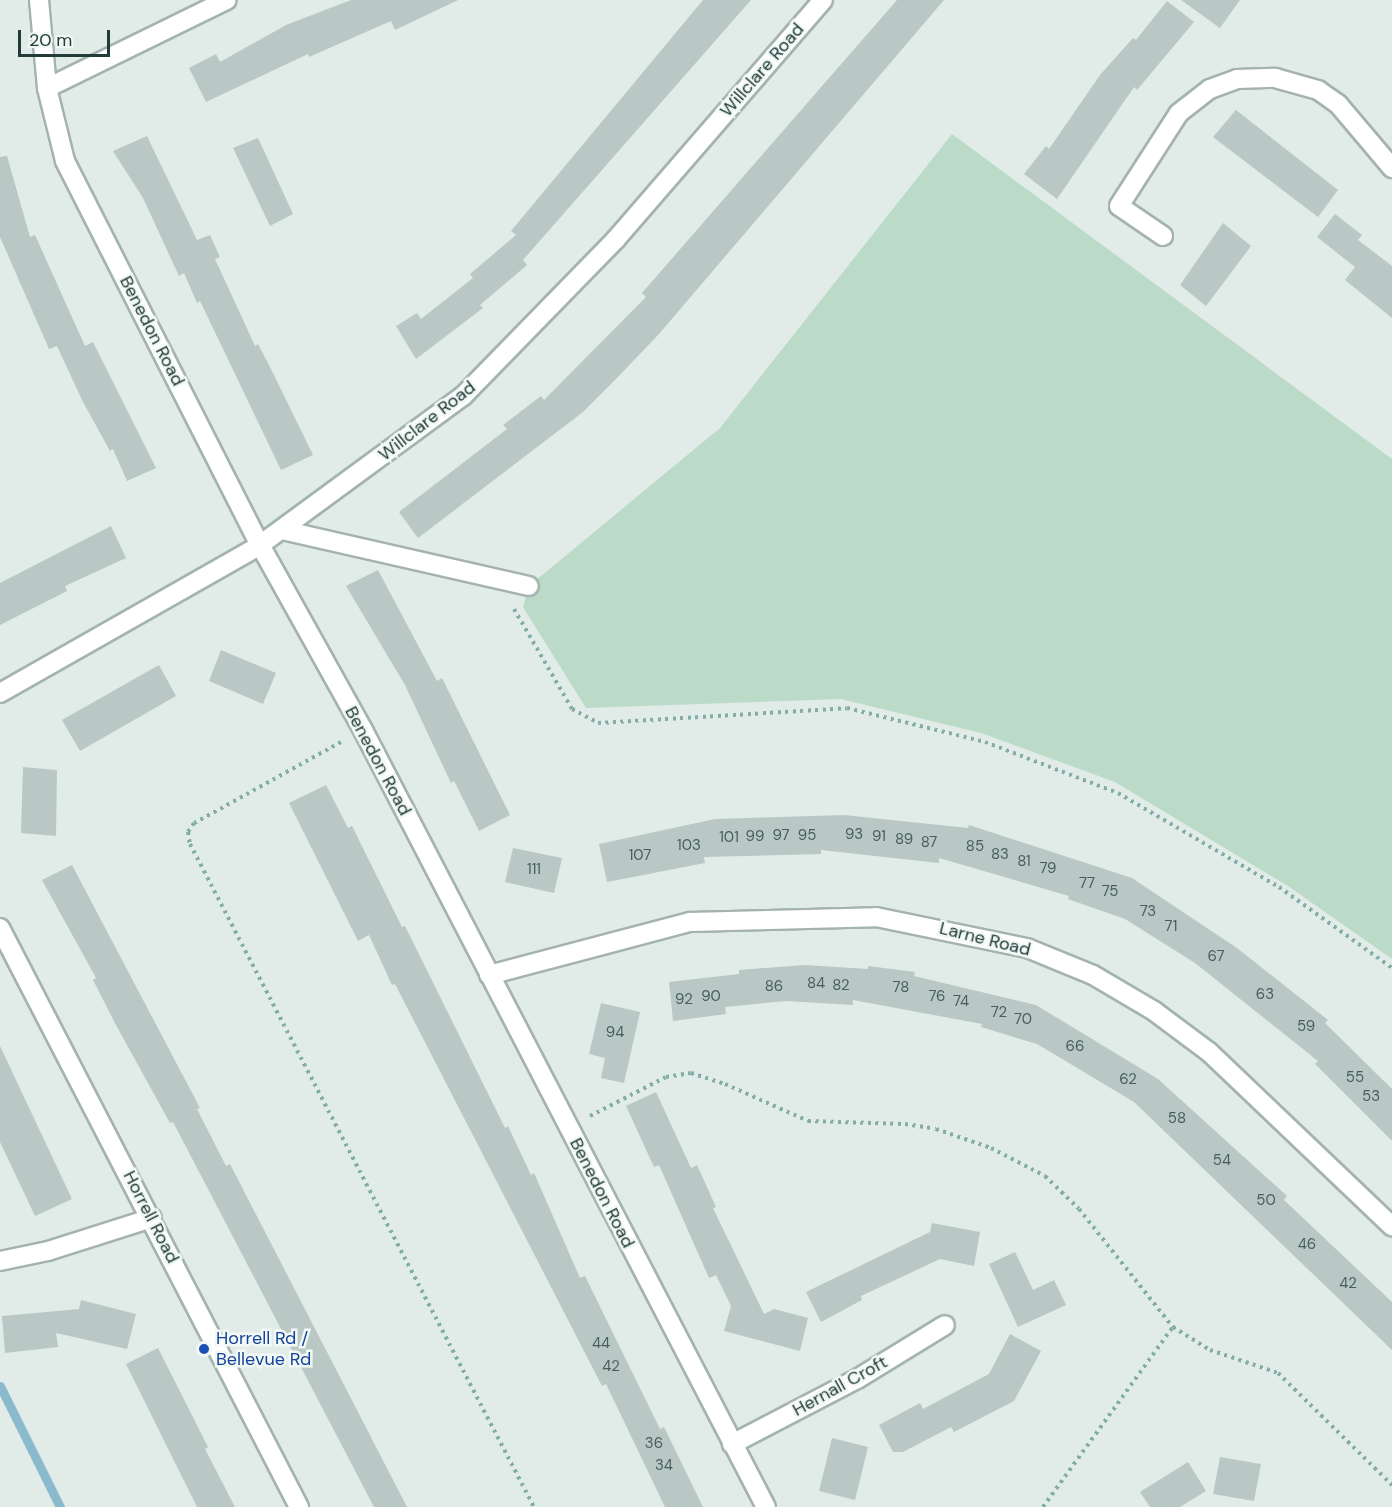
<!DOCTYPE html>
<style>
body{margin:0}
#map{position:relative;width:1392px;height:1507px;overflow:hidden;background:#e1ebe8;font-family:"DM Sans",sans-serif}
div>[style]{position:absolute}
.green>*{inset:0;background:#bbdbc8}
.stream>*{height:9px;margin:-4.5px;padding:0 4.5px;transform-origin:4.5px;border-radius:4.5px;background:#8bbace}
.building>*{inset:0;background:#b9c8c4}
.path>*{height:4px;margin-top:-2px;transform-origin:0;background:repeating-linear-gradient(90deg,#83ada6 0 3px,transparent 0 7.5px)}
.roads{filter:drop-shadow(2px 0 #a4b3b0) drop-shadow(-2px 0 #a4b3b0) drop-shadow(0 2px #a4b3b0) drop-shadow(0 -2px #a4b3b0)}
.service>*{height:18px;margin:-9px;padding:0 9px;transform-origin:9px;border-radius:9px;background:#fff}
.minor>*{height:18px;margin:-9px;padding:0 9px;transform-origin:9px;border-radius:9px;background:#fff}
.dots>*{width:16px;height:16px;translate:-50% -50%;box-sizing:border-box;border:3px solid #f1f8f5;border-radius:50%}
span{translate:-50% -50%;white-space:nowrap;text-align:center;line-height:1.15;-webkit-text-stroke:5px #f1f8f5;paint-order:stroke}
.number-label{font-size:15px;color:#485e5b}
.number-label span{-webkit-text-stroke-width:0}
.street-label{font-size:18px;color:#223b38}
.transit-label{font-size:18px;color:#164399}
.left{translate:0 -50%;text-align:left}
.scale{position:absolute;left:18px;top:30px;width:92px;height:27px;box-sizing:border-box;border:3px solid #223b38;border-top:0;padding-left:8px;font-size:18px;line-height:21px;white-space:nowrap;color:#223b38;-webkit-text-stroke:4px #f1f8f5;paint-order:stroke}
</style>
<div id="map">
<div class="green">
<i style="clip-path:polygon(952px 134px,1392px 459px,1392px 959px,1288px 886px,1115px 782px,981px 733px,841px 699px,586px 708px,523px 607px,529px 586px,720px 428px)"></i>
</div>
<div class="stream">
<i style="left:0;top:1386px;width:135px;rotate:63.6deg"></i>
</div>
<div class="building">
<i style="clip-path:polygon(351px 0,458px 0,395px 30px,391px 21px,309px 57px,308px 54px,206px 102px,189px 68px,216px 54px,220px 62px,286px 25px)"></i>
<i style="clip-path:polygon(703px 0,751px 0,523px 260px,527px 265px,480px 305px,483px 308px,416px 359px,396px 326px,417px 313px,421px 319px,473px 278px,470px 274px,516px 235px,511px 231px)"></i>
<i style="clip-path:polygon(897px 0,944px 0,659px 334px,615px 380px,583px 412px,418px 538px,399px 512px,507px 429px,503px 425px,541px 396px,544px 400px,646px 297px,642px 293px)"></i>
<i style="clip-path:polygon(1181px 0,1240px 0,1220px 28px)"></i>
<i style="clip-path:polygon(1167px 1px,1194px 22px,1137px 90px,1134px 87px,1057px 199px,1024px 174px,1046px 146px,1049px 149px,1100px 75px,1133px 38px,1136px 40px)"></i>
<i style="clip-path:polygon(1236px 110px,1338px 190px,1318px 217px,1213px 137px)"></i>
<i style="clip-path:polygon(147px 136px,197px 240px,210px 235px,220px 257px,215px 259px,255px 346px,258px 344px,271px 369px,313px 455px,281px 470px,200px 301px,197px 303px,184px 273px,179px 276px,143px 198px,113px 151px)"></i>
<i style="clip-path:polygon(258px 138px,293px 214px,270px 226px,233px 148px)"></i>
<i style="clip-path:polygon(7px 156px,30px 237px,35px 235px,85px 346px,93px 342px,156px 468px,127px 481px,113px 449px,110px 451px,82px 400px,57px 346px,49px 349px,0 237px,0 157px)"></i>
<i style="clip-path:polygon(1335px 214px,1362px 235px,1358px 240px,1392px 266px,1392px 318px,1345px 280px,1355px 267px,1317px 237px)"></i>
<i style="clip-path:polygon(1223px 223px,1251px 246px,1206px 306px,1180px 285px)"></i>
<i style="clip-path:polygon(111px 526px,126px 558px,65px 586px,67px 591px,0 625px,0 583px)"></i>
<i style="clip-path:polygon(378px 570px,437px 681px,442px 678px,510px 815px,479px 831px,454px 781px,451px 783px,405px 685px,346px 586px)"></i>
<i style="clip-path:polygon(221px 650px,276px 673px,263px 704px,209px 681px)"></i>
<i style="clip-path:polygon(159px 665px,176px 696px,80px 751px,62px 720px)"></i>
<i style="clip-path:polygon(23px 767px,57px 770px,56px 836px,21px 833px)"></i>
<i style="clip-path:polygon(326px 785px,348px 828px,352px 826px,402px 927px,405px 926px,505px 1128px,508px 1126px,531px 1175px,534px 1173px,580px 1278px,585px 1276px,660px 1429px,664px 1427px,703px 1507px,665px 1507px,606px 1384px,602px 1386px,395px 984px,392px 985px,369px 935px,358px 941px,289px 803px)"></i>
<i style="clip-path:polygon(844px 815px,968px 828px,969px 825px,1132px 878px,1237px 948px,1328px 1020px,1325px 1023px,1392px 1089px,1392px 1141px,1315px 1064px,1318px 1061px,1195px 963px,1125px 919px,1068px 899px,1069px 896px,939px 858px,939px 863px,821px 850px,821px 854px,704px 857px,705px 863px,607px 882px,599px 844px,715px 819px)"></i>
<i style="clip-path:polygon(513px 848px,562px 858px,554px 893px,505px 882px)"></i>
<i style="clip-path:polygon(72px 865px,200px 1108px,197px 1109px,226px 1166px,230px 1164px,407px 1507px,374px 1507px,173px 1122px,170px 1123px,116px 1025px,93px 980px,96px 978px,42px 880px)"></i>
<i style="clip-path:polygon(805px 965px,868px 969px,868px 966px,915px 972px,914px 976px,1036px 1005px,1158px 1079px,1287px 1196px,1284px 1200px,1392px 1302px,1392px 1350px,1134px 1102px,1037px 1044px,981px 1027px,982px 1024px,853px 1000px,853px 1005px,786px 1001px,725px 1007px,726px 1014px,673px 1021px,669px 982px,739px 974px,739px 970px)"></i>
<i style="clip-path:polygon(601px 1003px,640px 1012px,624px 1083px,601px 1078px,605px 1058px,589px 1054px)"></i>
<i style="clip-path:polygon(0 1046px,72px 1199px,35px 1216px,0 1142px)"></i>
<i style="clip-path:polygon(656px 1092px,691px 1168px,697px 1165px,716px 1207px,713px 1208px,764px 1314px,774px 1309px,808px 1318px,800px 1351px,724px 1331px,731px 1306px,716px 1275px,709px 1278px,659px 1165px,654px 1167px,626px 1106px)"></i>
<i style="clip-path:polygon(932px 1223px,980px 1232px,974px 1266px,940px 1259px,861px 1296px,862px 1300px,821px 1322px,806px 1292px,930px 1232px)"></i>
<i style="clip-path:polygon(1015px 1252px,1033px 1290px,1054px 1280px,1066px 1305px,1018px 1327px,989px 1264px)"></i>
<i style="clip-path:polygon(81px 1300px,136px 1314px,127px 1349px,56px 1333px,58px 1347px,5px 1353px,2px 1316px,79px 1309px)"></i>
<i style="clip-path:polygon(1010px 1334px,1041px 1351px,1014px 1401px,954px 1432px,951px 1427px,903px 1452px,893px 1452px,879px 1425px,920px 1403px,923px 1409px,989px 1374px)"></i>
<i style="clip-path:polygon(158px 1348px,208px 1447px,205px 1449px,235px 1507px,197px 1507px,126px 1364px)"></i>
<i style="clip-path:polygon(832px 1438px,868px 1447px,855px 1500px,819px 1491px)"></i>
<i style="clip-path:polygon(1220px 1457px,1261px 1464px,1254px 1501px,1213px 1494px)"></i>
<i style="clip-path:polygon(1188px 1462px,1206px 1491px,1180px 1507px,1150px 1507px,1140px 1492px)"></i>
</div>
<div class="path">
<i style="left:514px;top:609px;width:116px;rotate:59.9deg"></i>
<i style="left:572px;top:709px;width:30px;rotate:28deg"></i>
<i style="left:598px;top:723px;width:249px;rotate:-3.4deg"></i>
<i style="left:847px;top:708px;width:142px;rotate:13.8deg"></i>
<i style="left:985px;top:742px;width:142px;rotate:21deg"></i>
<i style="left:1118px;top:793px;width:186px;rotate:30.3deg"></i>
<i style="left:1279px;top:887px;width:139px;rotate:35.6deg"></i>
<i style="left:341px;top:742px;width:168px;rotate:151.1deg"></i>
<i style="left:194px;top:823px;width:11px;rotate:124deg"></i>
<i style="left:188px;top:832px;width:12px;rotate:81deg"></i>
<i style="left:190px;top:844px;width:747px;rotate:62.58deg"></i>
<i style="left:590px;top:1116px;width:85px;rotate:-27.2deg"></i>
<i style="left:666px;top:1077px;width:25px;rotate:-9deg"></i>
<i style="left:691px;top:1073px;width:36px;rotate:18deg"></i>
<i style="left:725px;top:1084px;width:91px;rotate:24deg"></i>
<i style="left:808px;top:1121px;width:97px;rotate:1.8deg"></i>
<i style="left:905px;top:1124px;width:31px;rotate:9deg"></i>
<i style="left:936px;top:1129px;width:58px;rotate:19.1deg"></i>
<i style="left:991px;top:1148px;width:61px;rotate:27.4deg"></i>
<i style="left:1045px;top:1176px;width:47px;rotate:44.1deg"></i>
<i style="left:1079px;top:1209px;width:151px;rotate:51.5deg"></i>
<i style="left:1173px;top:1327px;width:44px;rotate:31.9deg"></i>
<i style="left:1210px;top:1350px;width:72px;rotate:18.7deg"></i>
<i style="left:1278px;top:1373px;width:160px;rotate:44.5deg"></i>
<i style="left:1043px;top:1507px;width:222px;rotate:-54.2deg"></i>
</div>
<div class="roads">
<div class="service">
<i style="left:282px;top:530px;width:253px;rotate:12.8deg"></i>
</div>
<div class="minor">
<i style="left:39px;top:0;width:88px;rotate:84.8deg"></i>
<i style="left:47px;top:88px;width:75px;rotate:76.1deg"></i>
<i style="left:65px;top:161px;width:431px;rotate:63.1deg"></i>
<i style="left:260px;top:545px;width:212px;rotate:60.9deg"></i>
<i style="left:363px;top:730px;width:875px;rotate:62.59deg"></i>
<i style="left:47px;top:88px;width:200px;rotate:-26.1deg"></i>
<i style="left:1163px;top:236px;width:53px;rotate:-145.7deg"></i>
<i style="left:1119px;top:206px;width:111px;rotate:-57.2deg"></i>
<i style="left:1179px;top:113px;width:39px;rotate:-38deg"></i>
<i style="left:1210px;top:89px;width:29px;rotate:-20deg"></i>
<i style="left:1237px;top:79px;width:38px;rotate:-2deg"></i>
<i style="left:1275px;top:78px;width:45px;rotate:15.6deg"></i>
<i style="left:1318px;top:90px;width:24px;rotate:35deg"></i>
<i style="left:1338px;top:104px;width:84px;rotate:49.8deg"></i>
<i style="left:0;top:693px;width:299px;rotate:-29.6deg"></i>
<i style="left:260px;top:545px;width:252px;rotate:-36.3deg"></i>
<i style="left:463px;top:396px;width:219px;rotate:-45.7deg"></i>
<i style="left:616px;top:239px;width:316px;rotate:-49.1deg"></i>
<i style="left:0;top:928px;width:652px;rotate:62.69deg"></i>
<i style="left:489px;top:975px;width:208px;rotate:-14.8deg"></i>
<i style="left:690px;top:922px;width:186px;rotate:-1.5deg"></i>
<i style="left:876px;top:917px;width:154px;rotate:11.6deg"></i>
<i style="left:1027px;top:948px;width:71px;rotate:22.2deg"></i>
<i style="left:1093px;top:975px;width:71px;rotate:30.5deg"></i>
<i style="left:1154px;top:1011px;width:69px;rotate:36.7deg"></i>
<i style="left:1209px;top:1052px;width:253px;rotate:43.6deg"></i>
<i style="left:0;top:1261px;width:49px;rotate:-11.8deg"></i>
<i style="left:48px;top:1251px;width:109px;rotate:-17.6deg"></i>
<i style="left:732px;top:1444px;width:141px;rotate:-27.5deg"></i>
<i style="left:857px;top:1379px;width:103px;rotate:-31.5deg"></i>
</div>
</div>
<div class="dots">
<i style="left:204px;top:1349px;background:#1a4fb4"></i>
</div>
<div class="number-label">
<span style="left:854px;top:835px">93</span>
<span style="left:781px;top:836px">97</span>
<span style="left:807px;top:836px">95</span>
<span style="left:755px;top:837px">99</span>
<span style="left:879px;top:837px">91</span>
<span style="left:729px;top:838px">101</span>
<span style="left:904px;top:840px">89</span>
<span style="left:929px;top:843px">87</span>
<span style="left:689px;top:846px">103</span>
<span style="left:975px;top:847px">85</span>
<span style="left:1000px;top:855px">83</span>
<span style="left:640px;top:856px">107</span>
<span style="left:1024px;top:862px">81</span>
<span style="left:1048px;top:869px">79</span>
<span style="left:534px;top:870px">111</span>
<span style="left:1087px;top:884px">77</span>
<span style="left:1110px;top:892px">75</span>
<span style="left:1148px;top:912px">73</span>
<span style="left:1171px;top:927px">71</span>
<span style="left:1216px;top:957px">67</span>
<span style="left:816px;top:984px">84</span>
<span style="left:841px;top:986px">82</span>
<span style="left:774px;top:987px">86</span>
<span style="left:901px;top:988px">78</span>
<span style="left:1265px;top:995px">63</span>
<span style="left:711px;top:997px">90</span>
<span style="left:937px;top:997px">76</span>
<span style="left:684px;top:1000px">92</span>
<span style="left:961px;top:1002px">74</span>
<span style="left:999px;top:1013px">72</span>
<span style="left:1023px;top:1020px">70</span>
<span style="left:1306px;top:1027px">59</span>
<span style="left:615px;top:1033px">94</span>
<span style="left:1075px;top:1047px">66</span>
<span style="left:1355px;top:1078px">55</span>
<span style="left:1128px;top:1080px">62</span>
<span style="left:1371px;top:1097px">53</span>
<span style="left:1177px;top:1119px">58</span>
<span style="left:1222px;top:1161px">54</span>
<span style="left:1266px;top:1201px">50</span>
<span style="left:1307px;top:1245px">46</span>
<span style="left:1348px;top:1284px">42</span>
<span style="left:601px;top:1344px">44</span>
<span style="left:611px;top:1367px">42</span>
<span style="left:654px;top:1444px">36</span>
<span style="left:664px;top:1466px">34</span>
</div>
<div class="street-label">
<span style="left:762px;top:70px;rotate:-49deg">Willclare Road</span>
<span style="left:152px;top:331px;rotate:63deg">Benedon Road</span>
<span style="left:427px;top:421px;rotate:-38deg">Willclare Road</span>
<span style="left:378px;top:761px;rotate:62deg">Benedon Road</span>
<span style="left:985px;top:939px;rotate:14deg">Larne Road</span>
<span style="left:602px;top:1193px;rotate:63deg">Benedon Road</span>
<span style="left:151px;top:1217px;rotate:63deg">Horrell Road</span>
<span style="left:840px;top:1386px;rotate:-29deg">Hernall Croft</span>
</div>
<div class="transit-label">
<span class="left" style="left:216px;top:1349px">Horrell Rd /<br>Bellevue Rd</span>
</div>
<div class="scale">20 m</div>
</div>
